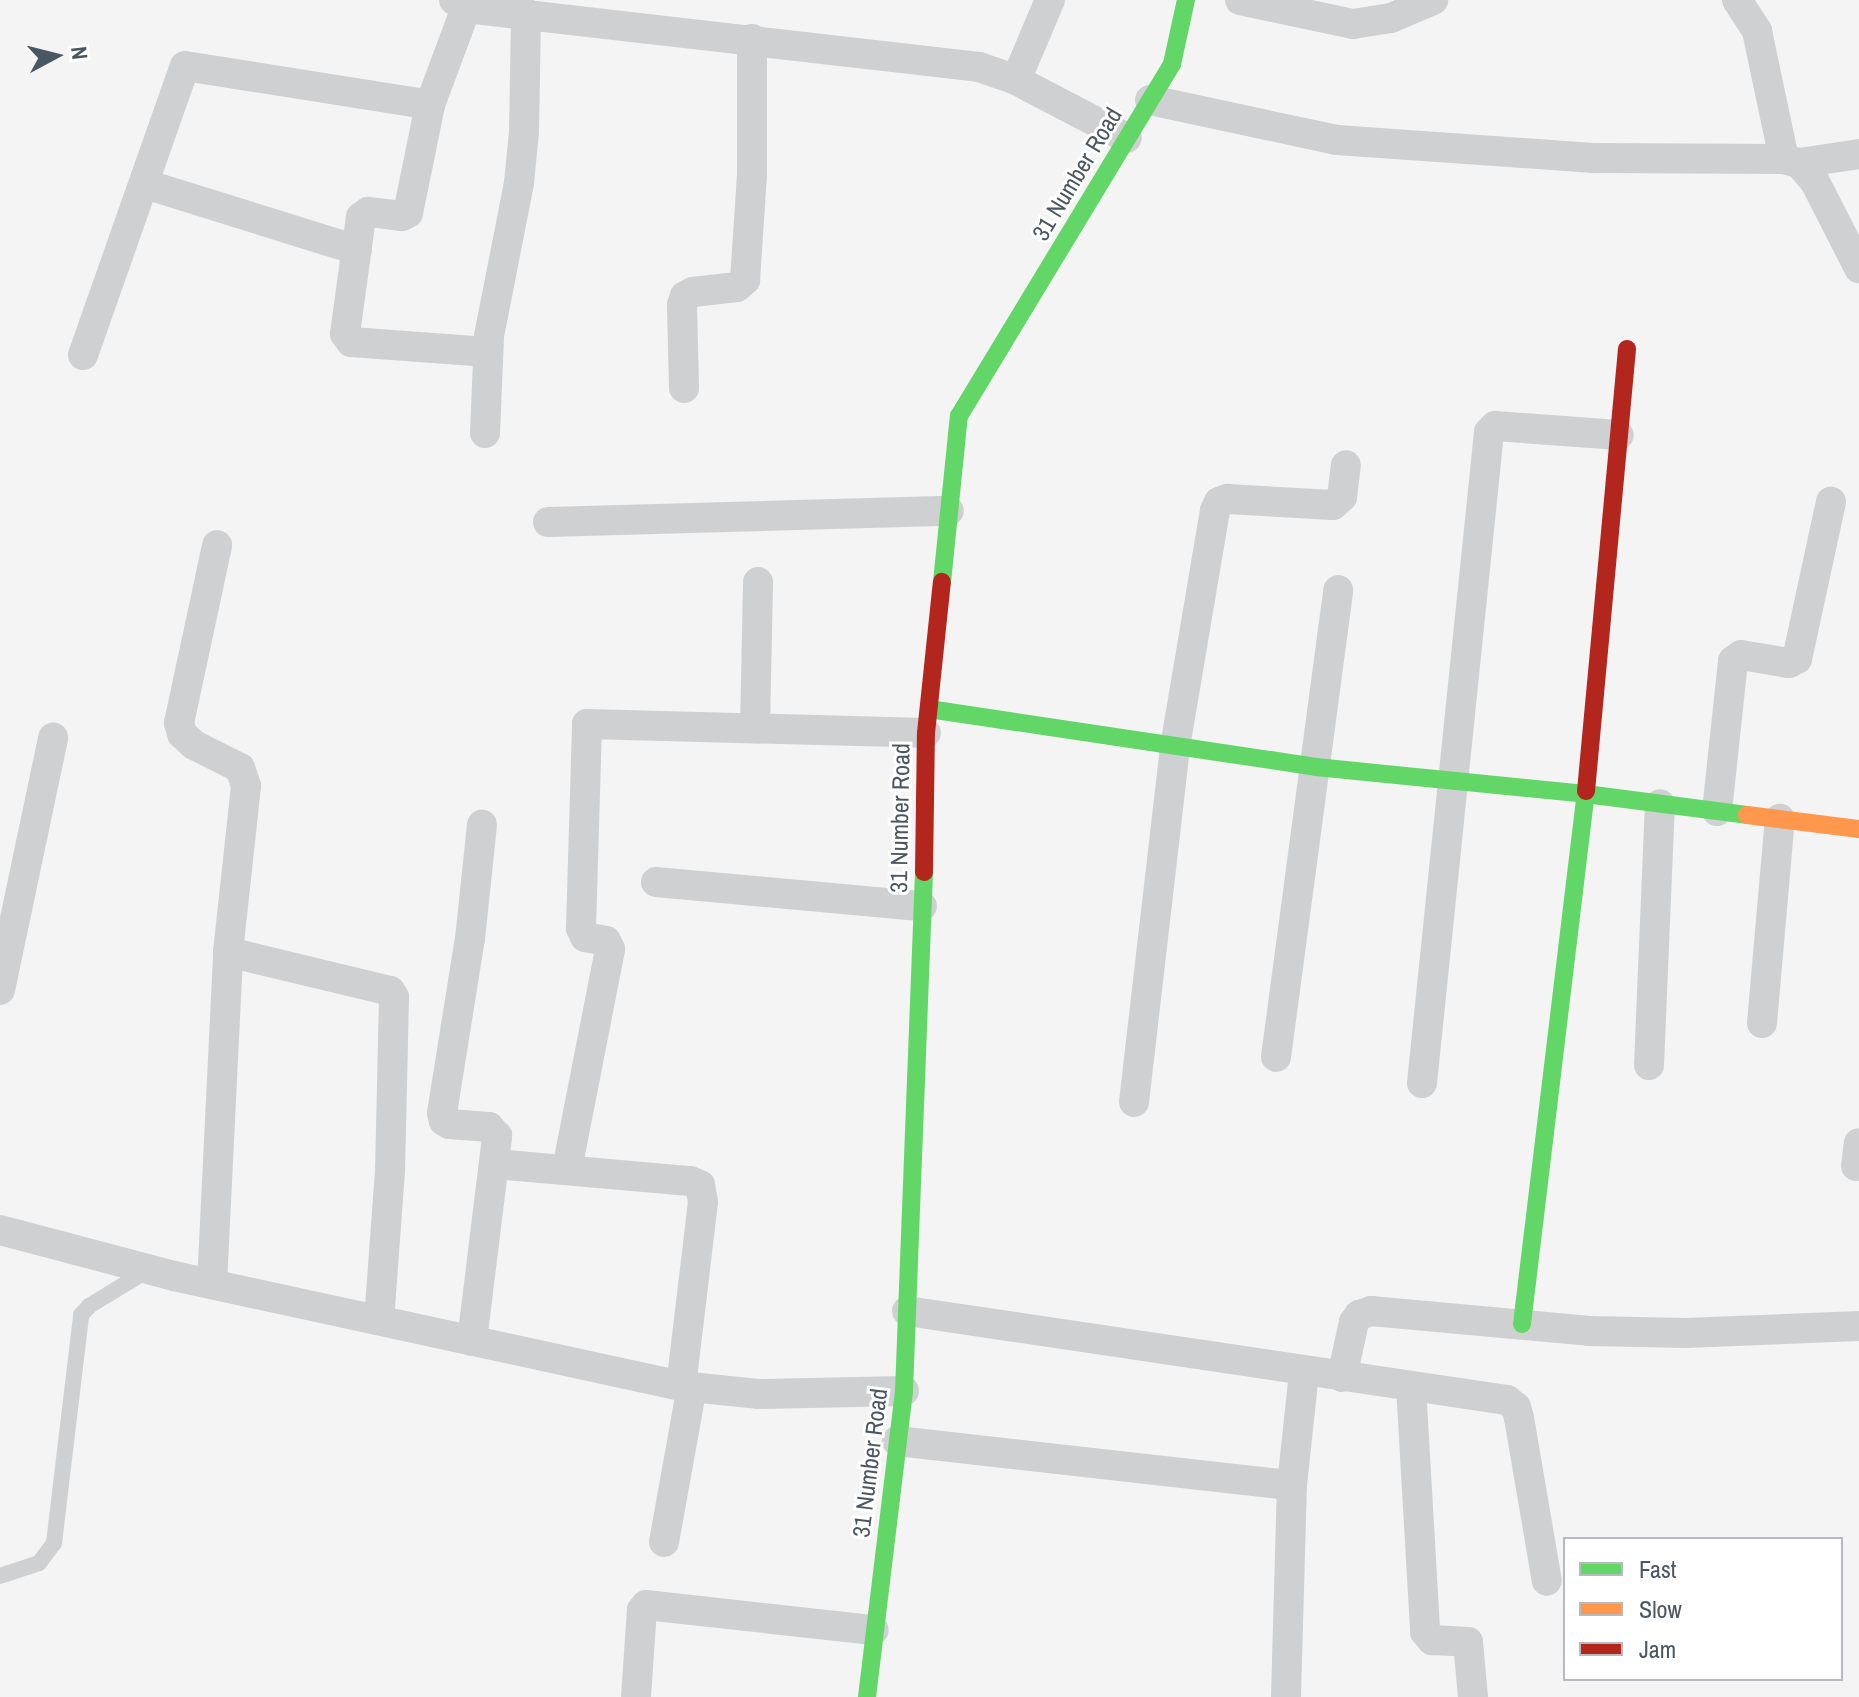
<!DOCTYPE html>
<style>
body{margin:0}
#map{position:relative;width:1859px;height:1697px;overflow:hidden;background:#f4f4f4;font-family:"Archivo Narrow",sans-serif}
div>[style]{position:absolute}
.lane>*{height:16px;margin:-8px;padding:0 8px;transform-origin:8px;border-radius:8px;background:#ced0d2}
.street>*{height:30px;margin:-15px;padding:0 15px;transform-origin:15px;border-radius:15px;background:#ced0d2}
.fast>*{height:18px;margin:-9px;padding:0 9px;transform-origin:9px;border-radius:9px;background:#63d668}
.slow>*{height:18px;margin:-9px;padding:0 9px;transform-origin:9px;border-radius:9px;background:#ff974d}
.jam>*{height:18px;margin:-9px;padding:0 9px;transform-origin:9px;border-radius:9px;background:#b3261e}
span{translate:-50% -50%;white-space:nowrap;text-align:center;line-height:1.15;-webkit-text-stroke:6px #fff;paint-order:stroke}
.street-label{font-size:24px;color:#4a5661}
.legend{position:absolute;left:1563px;top:1537px;width:280px;height:144px;box-sizing:border-box;background:#fff;border:2px solid #b7bbc0;margin:0;padding:10px 14px;list-style:none;font-size:24px;color:#4a5661}
.legend li{display:flex;align-items:center;gap:16px;height:40px}
.legend b{width:40px;border:2px solid #b7bbc0}
.north{position:absolute;left:16px;top:16px;width:80px;height:80px;-webkit-text-stroke:6px #fff;paint-order:stroke;rotate:83deg;font-size:22px;font-weight:700;line-height:32px;text-align:center;color:#4a5661}
.north::after{content:'';display:block;margin:auto;width:28px;height:36px;background:#4a5661;clip-path:polygon(50% 0,100% 100%,50% 72%,0 100%)}
</style>
<div id="map">
<div class="lane">
<i style="left:0;top:1576px;width:41px;rotate:-18.4deg"></i>
<i style="left:39px;top:1563px;width:25px;rotate:-53deg"></i>
<i style="left:54px;top:1543px;width:230px;rotate:-83.2deg"></i>
<i style="left:81px;top:1315px;width:12px;rotate:-48deg"></i>
<i style="left:89px;top:1306px;width:69px;rotate:-31.4deg"></i>
</div>
<div class="street">
<i style="left:454px;top:0;width:14px;rotate:34deg"></i>
<i style="left:466px;top:8px;width:516px;rotate:6.56deg"></i>
<i style="left:979px;top:67px;width:39px;rotate:19deg"></i>
<i style="left:1016px;top:80px;width:125px;rotate:27.6deg"></i>
<i style="left:1240px;top:0;width:116px;rotate:12deg"></i>
<i style="left:1353px;top:24px;width:38px;rotate:-9deg"></i>
<i style="left:1391px;top:18px;width:46px;rotate:-23.2deg"></i>
<i style="left:1737px;top:0;width:37px;rotate:57deg"></i>
<i style="left:1757px;top:31px;width:131px;rotate:78.1deg"></i>
<i style="left:466px;top:8px;width:103px;rotate:110.4deg"></i>
<i style="left:430px;top:105px;width:110px;rotate:101.5deg"></i>
<i style="left:408px;top:213px;width:7px;rotate:153deg"></i>
<i style="left:402px;top:216px;width:34px;rotate:-173deg"></i>
<i style="left:368px;top:212px;width:9px;rotate:144deg"></i>
<i style="left:361px;top:217px;width:118px;rotate:97.8deg"></i>
<i style="left:345px;top:334px;width:10px;rotate:53deg"></i>
<i style="left:351px;top:342px;width:137px;rotate:4.2deg"></i>
<i style="left:1016px;top:80px;width:87px;rotate:-67deg"></i>
<i style="left:1150px;top:100px;width:191px;rotate:12.1deg"></i>
<i style="left:1337px;top:140px;width:257px;rotate:4deg"></i>
<i style="left:1593px;top:158px;width:191px;rotate:0.3deg"></i>
<i style="left:1784px;top:159px;width:16px;rotate:15deg"></i>
<i style="left:1799px;top:163px;width:25px;rotate:50deg"></i>
<i style="left:1815px;top:182px;width:97px;rotate:62.9deg"></i>
<i style="left:1799px;top:163px;width:61px;rotate:-8.5deg"></i>
<i style="left:145px;top:184px;width:222px;rotate:17.3deg"></i>
<i style="left:83px;top:355px;width:306px;rotate:-70.6deg"></i>
<i style="left:185px;top:66px;width:248px;rotate:9deg"></i>
<i style="left:684px;top:388px;width:83px;rotate:-91.4deg"></i>
<i style="left:682px;top:305px;width:9px;rotate:-72deg"></i>
<i style="left:685px;top:296px;width:9px;rotate:-27deg"></i>
<i style="left:693px;top:292px;width:44px;rotate:-6.5deg"></i>
<i style="left:737px;top:287px;width:11px;rotate:-41deg"></i>
<i style="left:745px;top:280px;width:105px;rotate:-86.2deg"></i>
<i style="left:752px;top:175px;width:136px;rotate:-90deg"></i>
<i style="left:485px;top:433px;width:97px;rotate:-87.6deg"></i>
<i style="left:489px;top:336px;width:156px;rotate:-78.9deg"></i>
<i style="left:519px;top:183px;width:51px;rotate:-84.4deg"></i>
<i style="left:524px;top:132px;width:119px;rotate:-89deg"></i>
<i style="left:548px;top:522px;width:401px;rotate:-1.6deg"></i>
<i style="left:755px;top:728px;width:146px;rotate:-88.8deg"></i>
<i style="left:1717px;top:811px;width:151px;rotate:-83.9deg"></i>
<i style="left:1733px;top:661px;width:10px;rotate:-37deg"></i>
<i style="left:1741px;top:655px;width:49px;rotate:9.5deg"></i>
<i style="left:1789px;top:663px;width:9px;rotate:-27deg"></i>
<i style="left:1797px;top:659px;width:161px;rotate:-77.8deg"></i>
<i style="left:656px;top:882px;width:267px;rotate:5.2deg"></i>
<i style="left:228px;top:952px;width:167px;rotate:13.5deg"></i>
<i style="left:390px;top:991px;width:7px;rotate:56deg"></i>
<i style="left:394px;top:997px;width:174px;rotate:91.3deg"></i>
<i style="left:390px;top:1171px;width:149px;rotate:94.2deg"></i>
<i style="left:0;top:990px;width:258px;rotate:-78.1deg"></i>
<i style="left:1762px;top:1023px;width:205px;rotate:-85deg"></i>
<i style="left:1276px;top:1057px;width:471px;rotate:-82.4deg"></i>
<i style="left:1649px;top:1065px;width:261px;rotate:-87.6deg"></i>
<i style="left:1422px;top:1083px;width:654px;rotate:-84.12deg"></i>
<i style="left:1489px;top:432px;width:8px;rotate:-45deg"></i>
<i style="left:1495px;top:426px;width:124px;rotate:4.2deg"></i>
<i style="left:1134px;top:1102px;width:357px;rotate:-83.4deg"></i>
<i style="left:1175px;top:747px;width:240px;rotate:-80.4deg"></i>
<i style="left:1215px;top:510px;width:9px;rotate:-63deg"></i>
<i style="left:1219px;top:502px;width:9px;rotate:-21deg"></i>
<i style="left:1227px;top:499px;width:106px;rotate:3.2deg"></i>
<i style="left:1333px;top:505px;width:12px;rotate:-42deg"></i>
<i style="left:1342px;top:497px;width:32px;rotate:-83deg"></i>
<i style="left:495px;top:1164px;width:196px;rotate:5deg"></i>
<i style="left:690px;top:1181px;width:11px;rotate:22deg"></i>
<i style="left:700px;top:1185px;width:17px;rotate:80deg"></i>
<i style="left:703px;top:1202px;width:185px;rotate:96.8deg"></i>
<i style="left:1856px;top:1166px;width:23px;rotate:-83deg"></i>
<i style="left:567px;top:1169px;width:224px;rotate:-78.9deg"></i>
<i style="left:610px;top:949px;width:9px;rotate:-117deg"></i>
<i style="left:606px;top:941px;width:21px;rotate:-169deg"></i>
<i style="left:585px;top:937px;width:10px;rotate:-114deg"></i>
<i style="left:581px;top:928px;width:204px;rotate:-88.3deg"></i>
<i style="left:587px;top:724px;width:339px;rotate:1.5deg"></i>
<i style="left:0;top:1230px;width:180px;rotate:14.8deg"></i>
<i style="left:174px;top:1276px;width:519px;rotate:12.24deg"></i>
<i style="left:681px;top:1386px;width:77px;rotate:5.9deg"></i>
<i style="left:758px;top:1394px;width:146px;rotate:-1.2deg"></i>
<i style="left:212px;top:1284px;width:332px;rotate:-87.2deg"></i>
<i style="left:228px;top:952px;width:167px;rotate:-83.8deg"></i>
<i style="left:246px;top:786px;width:19px;rotate:-108deg"></i>
<i style="left:240px;top:768px;width:51px;rotate:-153.4deg"></i>
<i style="left:194px;top:745px;width:16px;rotate:-137deg"></i>
<i style="left:182px;top:734px;width:11px;rotate:-105deg"></i>
<i style="left:179px;top:723px;width:182px;rotate:-77.9deg"></i>
<i style="left:907px;top:1311px;width:607px;rotate:8.44deg"></i>
<i style="left:1507px;top:1400px;width:11px;rotate:38deg"></i>
<i style="left:1516px;top:1407px;width:11px;rotate:75deg"></i>
<i style="left:1519px;top:1418px;width:165px;rotate:80.3deg"></i>
<i style="left:472px;top:1341px;width:207px;rotate:-83deg"></i>
<i style="left:497px;top:1136px;width:12px;rotate:-132deg"></i>
<i style="left:489px;top:1127px;width:40px;rotate:-175.7deg"></i>
<i style="left:449px;top:1124px;width:6px;rotate:-149deg"></i>
<i style="left:444px;top:1121px;width:8px;rotate:-104deg"></i>
<i style="left:442px;top:1113px;width:176px;rotate:-80.9deg"></i>
<i style="left:470px;top:939px;width:115px;rotate:-84deg"></i>
<i style="left:1342px;top:1377px;width:56px;rotate:-77.7deg"></i>
<i style="left:1354px;top:1322px;width:9px;rotate:-54deg"></i>
<i style="left:1359px;top:1315px;width:13px;rotate:-18deg"></i>
<i style="left:1371px;top:1311px;width:219px;rotate:5.2deg"></i>
<i style="left:1589px;top:1331px;width:97px;rotate:1.2deg"></i>
<i style="left:1686px;top:1333px;width:173px;rotate:-2.3deg"></i>
<i style="left:1411px;top:1386px;width:246px;rotate:86.7deg"></i>
<i style="left:1425px;top:1632px;width:11px;rotate:49deg"></i>
<i style="left:1432px;top:1640px;width:36px;rotate:3deg"></i>
<i style="left:1468px;top:1642px;width:55px;rotate:84.8deg"></i>
<i style="left:897px;top:1441px;width:397px;rotate:6.4deg"></i>
<i style="left:664px;top:1542px;width:158px;rotate:-79.8deg"></i>
<i style="left:636px;top:1697px;width:87px;rotate:-86.1deg"></i>
<i style="left:642px;top:1610px;width:6px;rotate:-51deg"></i>
<i style="left:646px;top:1605px;width:229px;rotate:6.3deg"></i>
<i style="left:1286px;top:1697px;width:212px;rotate:-88.4deg"></i>
<i style="left:1292px;top:1485px;width:114px;rotate:-83.9deg"></i>
</div>
<div class="fast">
<i style="left:942px;top:582px;width:167px;rotate:-84.2deg"></i>
<i style="left:959px;top:416px;width:411px;rotate:-58.8deg"></i>
<i style="left:1172px;top:64px;width:66px;rotate:-77.7deg"></i>
<i style="left:929px;top:709px;width:391px;rotate:8.5deg"></i>
<i style="left:1316px;top:767px;width:271px;rotate:5.7deg"></i>
<i style="left:1586px;top:794px;width:162px;rotate:7.4deg"></i>
<i style="left:1522px;top:1324px;width:537px;rotate:-83.15deg"></i>
<i style="left:867px;top:1697px;width:308px;rotate:-83.1deg"></i>
<i style="left:904px;top:1391px;width:519px;rotate:-87.79deg"></i>
</div>
<div class="slow">
<i style="left:1747px;top:815px;width:113px;rotate:7.1deg"></i>
</div>
<div class="jam">
<i style="left:1586px;top:791px;width:444px;rotate:-84.7deg"></i>
<i style="left:924px;top:872px;width:139px;rotate:-89.2deg"></i>
<i style="left:926px;top:733px;width:152px;rotate:-84deg"></i>
</div>
<div class="street-label">
<span style="left:1077px;top:174px;rotate:-59deg">31 Number Road</span>
<span style="left:900px;top:818px;rotate:-89deg">31 Number Road</span>
<span style="left:870px;top:1463px;rotate:-83deg">31 Number Road</span>
</div>
<ul class="legend">
<li><b style="height:10px;background:#63d668"></b>Fast</li>
<li><b style="height:10px;background:#ff974d"></b>Slow</li>
<li><b style="height:10px;background:#b3261e"></b>Jam</li>
</ul>
<div class="north">N</div>
</div>
